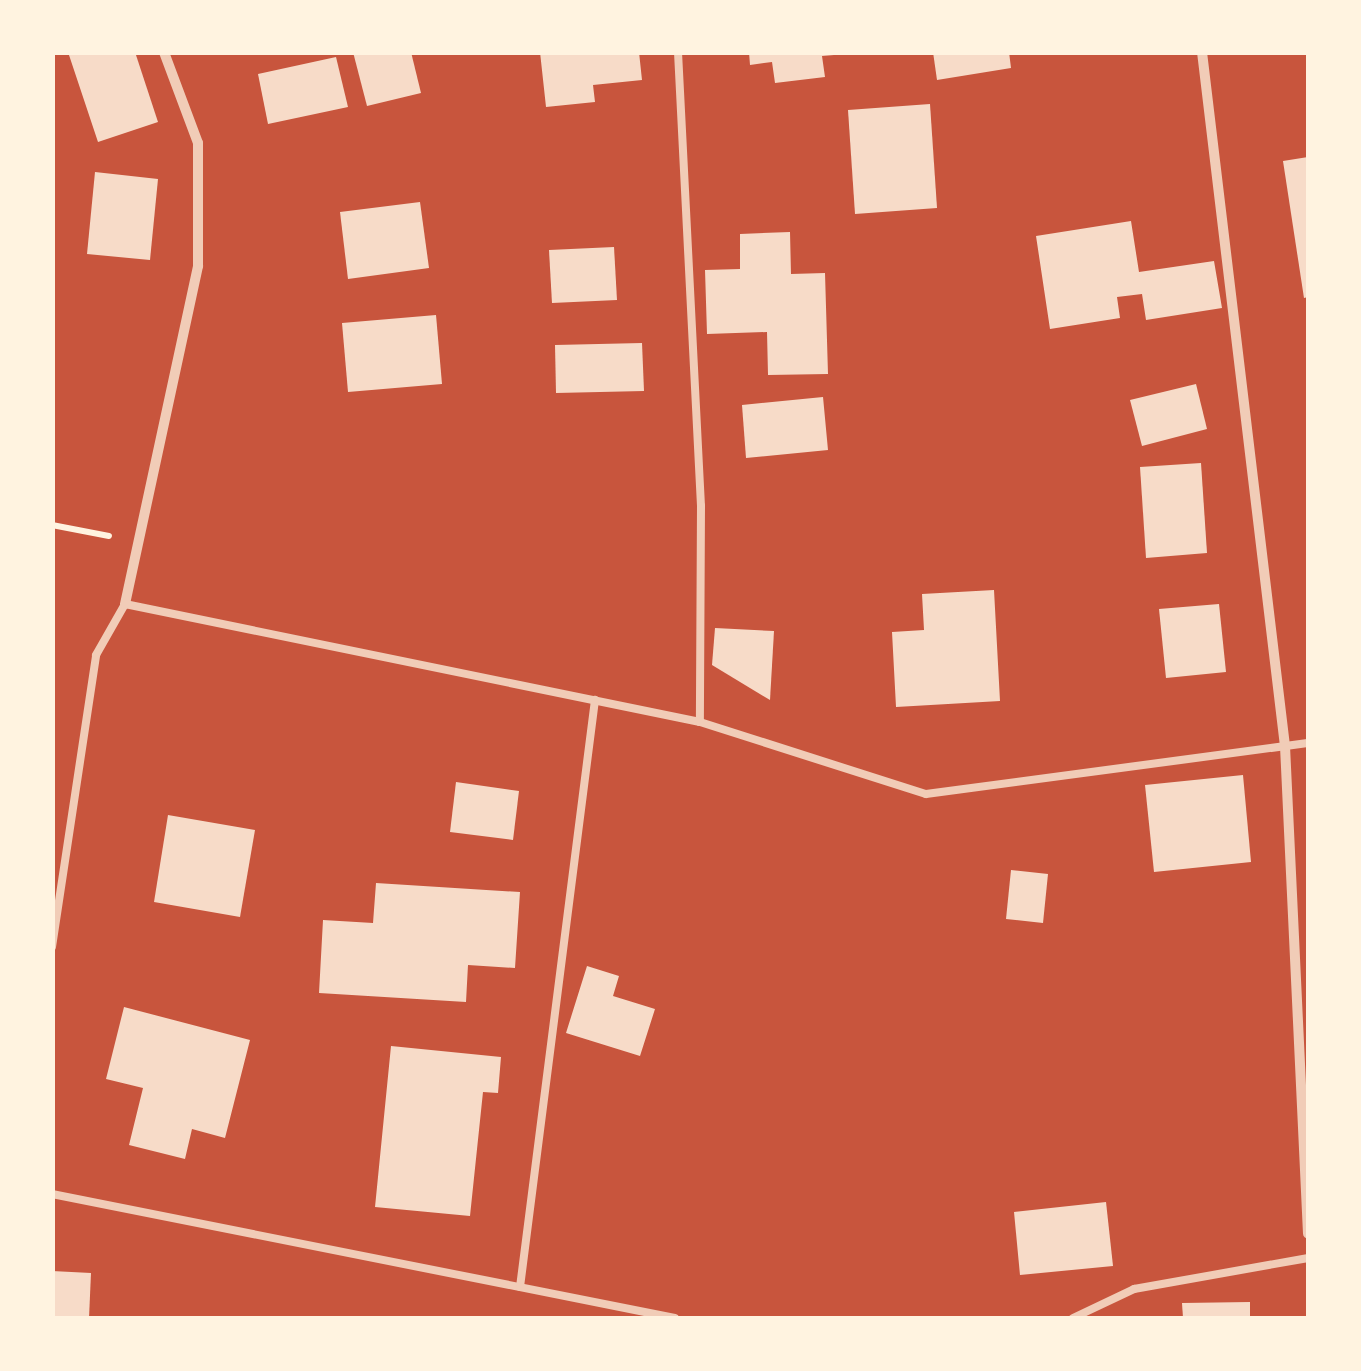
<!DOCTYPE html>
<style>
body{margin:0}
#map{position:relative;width:1361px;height:1371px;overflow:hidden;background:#c8553d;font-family:"Open Sans",sans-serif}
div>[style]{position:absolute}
.building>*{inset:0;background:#f7dbc8}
.path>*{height:6px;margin:-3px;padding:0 3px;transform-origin:3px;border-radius:3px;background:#fff3e0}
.service>*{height:8px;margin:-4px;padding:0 4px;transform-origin:4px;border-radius:4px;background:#f1ccb7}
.minor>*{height:10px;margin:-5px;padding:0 5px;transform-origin:5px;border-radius:5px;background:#f1ccb7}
span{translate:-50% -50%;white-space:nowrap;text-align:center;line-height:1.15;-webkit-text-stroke:9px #fff3e0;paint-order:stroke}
.frame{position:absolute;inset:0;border:55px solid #fff3e0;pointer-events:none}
</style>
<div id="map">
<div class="building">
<i style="clip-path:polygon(68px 52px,135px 52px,158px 122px,98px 142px)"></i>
<i style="clip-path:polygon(353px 52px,411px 52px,421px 93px,367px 106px)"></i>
<i style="clip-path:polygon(540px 52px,639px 52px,642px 80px,593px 85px,595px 102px,546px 107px)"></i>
<i style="clip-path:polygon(749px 52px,834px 52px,834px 55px,822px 56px,825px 77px,775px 83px,772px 62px,750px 65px)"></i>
<i style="clip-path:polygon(933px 52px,1009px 52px,1011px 68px,937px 80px)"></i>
<i style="clip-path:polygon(336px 57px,348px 107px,268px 124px,258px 74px)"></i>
<i style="clip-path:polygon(930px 104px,937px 208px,855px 214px,848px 110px)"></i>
<i style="clip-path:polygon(1308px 157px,1308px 297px,1304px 298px,1283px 161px)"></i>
<i style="clip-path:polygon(95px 172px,158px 179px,150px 260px,87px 254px)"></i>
<i style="clip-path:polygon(420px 202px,429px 268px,348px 279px,340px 212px)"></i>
<i style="clip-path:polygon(1131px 221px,1139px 272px,1214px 261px,1222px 308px,1146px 320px,1142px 294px,1117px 297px,1120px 318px,1050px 329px,1036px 236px)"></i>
<i style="clip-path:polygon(790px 232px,791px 274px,825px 273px,828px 374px,768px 375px,767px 332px,707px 334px,705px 270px,740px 269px,740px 234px)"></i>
<i style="clip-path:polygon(614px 247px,617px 300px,552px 303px,549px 250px)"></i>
<i style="clip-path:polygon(436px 315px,442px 384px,348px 392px,342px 323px)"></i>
<i style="clip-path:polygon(642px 343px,644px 391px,556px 393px,555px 345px)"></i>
<i style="clip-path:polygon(1196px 384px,1207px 429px,1142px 446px,1130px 400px)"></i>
<i style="clip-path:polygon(823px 397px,828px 450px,746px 458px,742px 405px)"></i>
<i style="clip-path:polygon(1201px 463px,1207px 553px,1146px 558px,1140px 467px)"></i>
<i style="clip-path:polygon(994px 590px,1000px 701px,896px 707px,892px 632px,924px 630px,922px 594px)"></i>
<i style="clip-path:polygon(1219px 604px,1226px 672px,1166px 678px,1159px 609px)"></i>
<i style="clip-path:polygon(715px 628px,774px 631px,770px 700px,712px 665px)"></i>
<i style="clip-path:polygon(1243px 775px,1251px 862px,1154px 872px,1145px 785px)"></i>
<i style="clip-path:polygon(456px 782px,519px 791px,513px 840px,450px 832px)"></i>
<i style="clip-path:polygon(168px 815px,255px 830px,240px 917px,154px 902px)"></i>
<i style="clip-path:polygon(1011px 870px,1048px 874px,1043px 923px,1006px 919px)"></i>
<i style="clip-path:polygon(376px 883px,520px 892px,515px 968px,468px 965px,466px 1002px,319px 993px,323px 920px,373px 923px)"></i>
<i style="clip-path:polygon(587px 966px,619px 976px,613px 996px,655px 1009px,640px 1056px,566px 1033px)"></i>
<i style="clip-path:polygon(124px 1007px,250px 1040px,225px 1138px,192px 1129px,185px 1159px,129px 1145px,143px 1088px,106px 1079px)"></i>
<i style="clip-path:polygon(391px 1046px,501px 1057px,498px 1093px,483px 1092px,470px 1216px,375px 1207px)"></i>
<i style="clip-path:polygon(1106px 1202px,1113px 1266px,1020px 1275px,1014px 1212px)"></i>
<i style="clip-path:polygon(52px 1271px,91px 1273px,89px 1318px,52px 1318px)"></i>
<i style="clip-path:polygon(1250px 1302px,1250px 1318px,1183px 1318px,1182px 1303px)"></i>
</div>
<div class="path">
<i style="left:52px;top:525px;width:58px;rotate:10.9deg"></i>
</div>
<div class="service">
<i style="left:678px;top:52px;width:455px;rotate:87.1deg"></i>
<i style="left:701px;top:506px;width:216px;rotate:90.3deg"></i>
<i style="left:52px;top:947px;width:295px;rotate:-81.4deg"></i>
<i style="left:96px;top:655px;width:59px;rotate:-60.4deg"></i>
<i style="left:125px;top:604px;width:587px;rotate:11.6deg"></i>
<i style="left:700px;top:722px;width:237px;rotate:17.7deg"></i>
<i style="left:926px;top:794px;width:385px;rotate:-7.6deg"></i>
<i style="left:52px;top:1194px;width:635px;rotate:11.26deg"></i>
<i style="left:520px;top:1287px;width:592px;rotate:-82.72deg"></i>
<i style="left:1073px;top:1318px;width:68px;rotate:-25.4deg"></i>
<i style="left:1134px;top:1289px;width:177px;rotate:-10.1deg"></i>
</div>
<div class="minor">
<i style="left:1202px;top:52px;width:699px;rotate:83.18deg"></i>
<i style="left:1285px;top:746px;width:488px;rotate:87.3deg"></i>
<i style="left:125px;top:604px;width:346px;rotate:-77.8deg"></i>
<i style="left:198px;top:266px;width:123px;rotate:-90deg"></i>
<i style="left:198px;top:143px;width:97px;rotate:-110.5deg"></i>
</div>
<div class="frame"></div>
</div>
